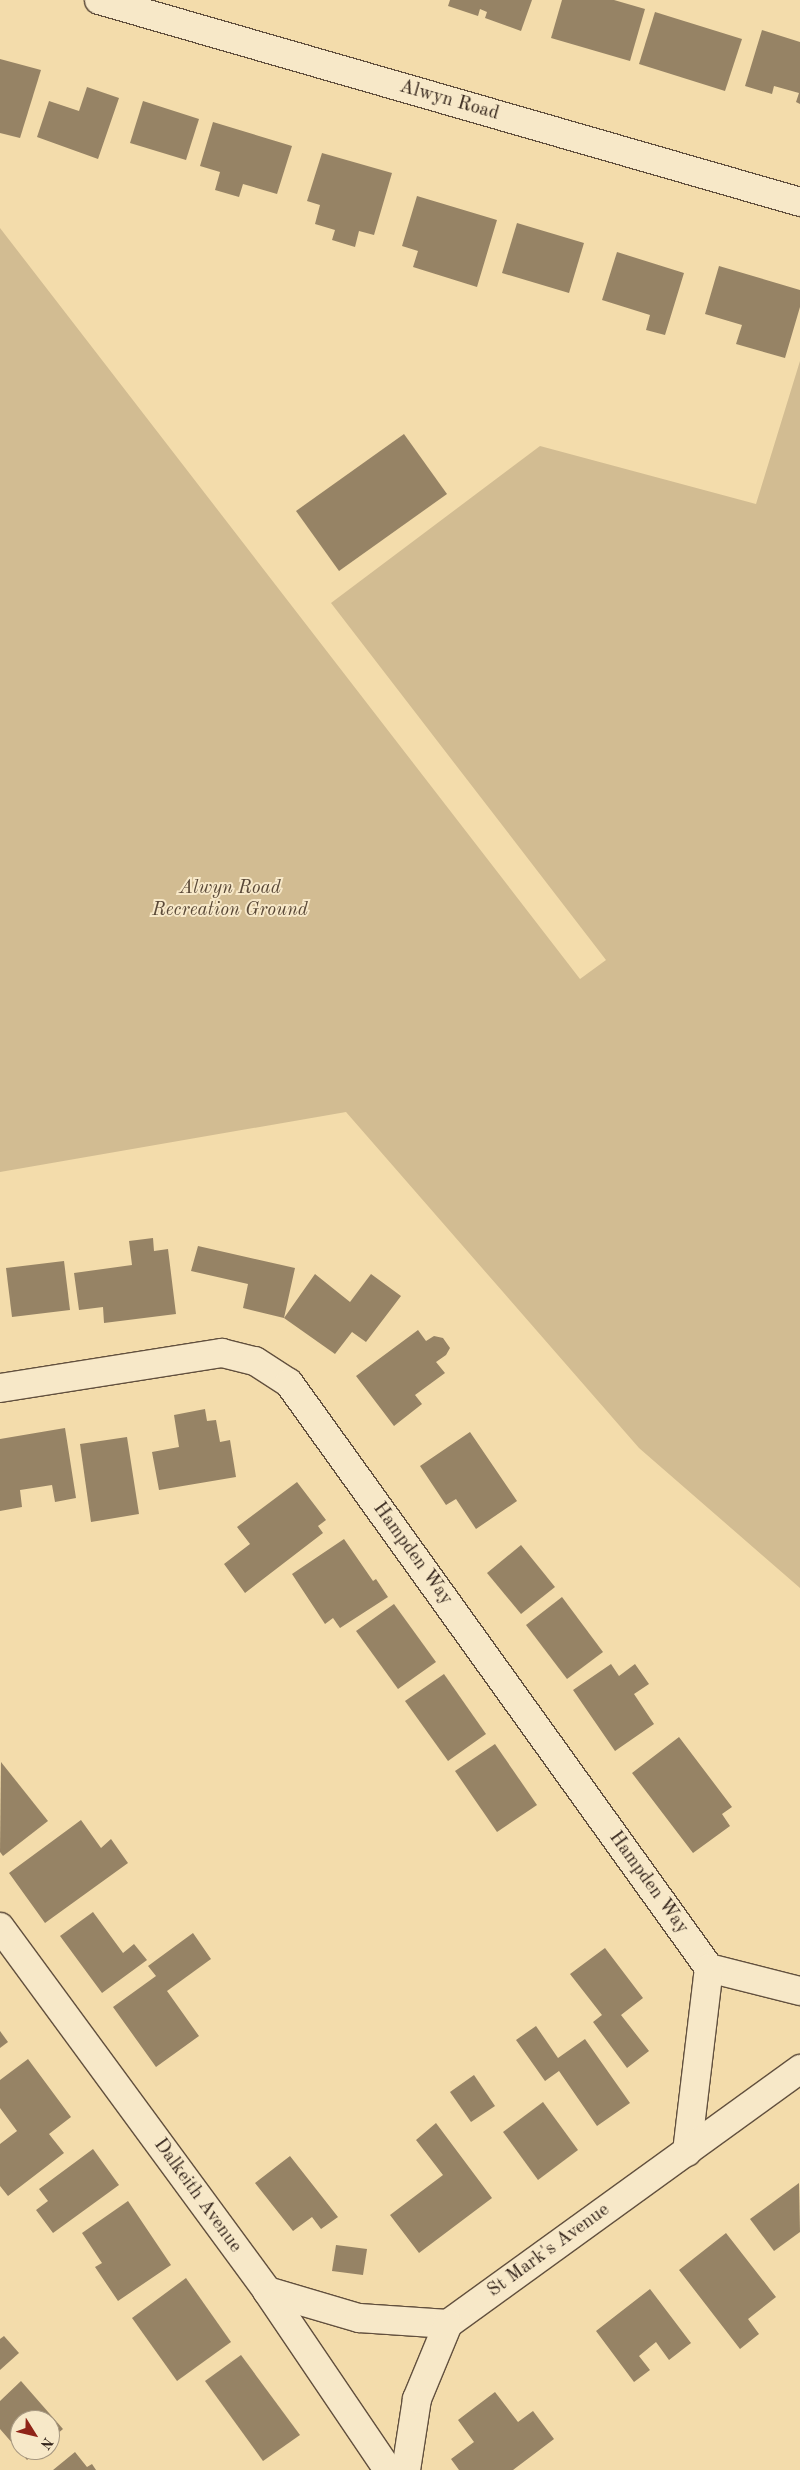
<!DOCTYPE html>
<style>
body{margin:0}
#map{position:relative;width:800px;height:2470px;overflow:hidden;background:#f3dcab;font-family:"Old Standard TT",serif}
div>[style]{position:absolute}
.green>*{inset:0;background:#d2bc92}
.building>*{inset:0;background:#968365}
.roads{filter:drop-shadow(1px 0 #62503e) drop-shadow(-1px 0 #62503e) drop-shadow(0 1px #62503e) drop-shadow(0 -1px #62503e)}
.minor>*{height:28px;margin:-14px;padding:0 14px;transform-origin:14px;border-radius:14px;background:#f7e8c8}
.tertiary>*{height:28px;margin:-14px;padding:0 14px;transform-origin:14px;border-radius:14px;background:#f7e8c8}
span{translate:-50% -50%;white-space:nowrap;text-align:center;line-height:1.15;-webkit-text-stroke:4px #f7e8c8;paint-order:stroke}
.street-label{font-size:19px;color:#312219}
.park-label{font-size:19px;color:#594837;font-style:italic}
.north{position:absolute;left:10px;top:2410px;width:50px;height:50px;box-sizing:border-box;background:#f7e8c8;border:1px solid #a89982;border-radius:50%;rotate:126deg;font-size:14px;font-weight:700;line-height:20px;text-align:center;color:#312219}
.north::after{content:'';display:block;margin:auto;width:18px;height:22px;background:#8f2418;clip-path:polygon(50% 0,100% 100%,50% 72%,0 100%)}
</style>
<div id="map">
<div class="green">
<i style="clip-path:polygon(0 228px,580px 979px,606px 960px,331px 603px,540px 446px,756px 504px,800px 361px,800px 1588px,639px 1448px,346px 1112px,0 1172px)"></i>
</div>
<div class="building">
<i style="clip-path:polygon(450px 0,532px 0,521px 31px,485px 18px,487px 12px,480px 9px,478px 16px,448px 6px)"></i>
<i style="clip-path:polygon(562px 0,614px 0,645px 9px,630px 61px,551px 38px)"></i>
<i style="clip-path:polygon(655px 12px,742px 39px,725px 91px,639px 64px)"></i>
<i style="clip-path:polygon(762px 30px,800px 42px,800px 104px,796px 102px,799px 93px,774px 86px,772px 94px,745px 86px)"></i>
<i style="clip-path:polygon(0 59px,41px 70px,20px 138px,0 133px)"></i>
<i style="clip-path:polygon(87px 87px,119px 98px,98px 159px,37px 137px,49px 101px,79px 111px)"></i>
<i style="clip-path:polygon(143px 101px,199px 119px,186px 160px,130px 143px)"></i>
<i style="clip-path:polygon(213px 122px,292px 146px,277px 194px,243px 184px,239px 197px,215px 190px,220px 172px,200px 166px)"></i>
<i style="clip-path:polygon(322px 153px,392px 173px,374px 235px,359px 231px,355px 247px,332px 240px,335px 230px,315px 224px,320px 205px,307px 201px)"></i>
<i style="clip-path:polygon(417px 196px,497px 220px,477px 287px,413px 267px,418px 251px,402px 246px)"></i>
<i style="clip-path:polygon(517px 223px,584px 243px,569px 293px,502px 273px)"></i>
<i style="clip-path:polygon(617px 252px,684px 273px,665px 335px,646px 330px,650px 315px,602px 300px)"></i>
<i style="clip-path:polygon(719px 266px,800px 290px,800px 307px,785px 358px,736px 344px,742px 325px,705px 314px)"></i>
<i style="clip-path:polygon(404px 434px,447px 494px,339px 571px,296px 511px)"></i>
<i style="clip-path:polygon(153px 1238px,154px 1251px,168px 1249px,176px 1314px,104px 1323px,103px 1307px,79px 1310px,74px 1273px,132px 1265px,129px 1241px)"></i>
<i style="clip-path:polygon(198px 1246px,295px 1268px,284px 1318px,243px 1308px,248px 1284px,191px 1271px)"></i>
<i style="clip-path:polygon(64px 1261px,70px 1310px,12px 1317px,6px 1268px)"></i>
<i style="clip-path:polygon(315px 1274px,350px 1302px,371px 1274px,401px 1296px,366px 1342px,352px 1332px,335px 1354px,284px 1318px)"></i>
<i style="clip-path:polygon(418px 1330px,426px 1341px,434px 1336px,443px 1338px,450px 1348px,446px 1355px,436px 1362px,445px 1373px,415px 1395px,422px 1404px,394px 1426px,356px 1376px)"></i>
<i style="clip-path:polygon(205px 1409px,207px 1421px,216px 1420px,220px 1442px,230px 1440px,236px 1477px,159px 1490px,152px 1452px,179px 1447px,174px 1415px)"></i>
<i style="clip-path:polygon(65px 1428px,76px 1498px,55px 1502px,52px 1485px,20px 1490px,22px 1507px,0 1511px,0 1439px)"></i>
<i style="clip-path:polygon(470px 1432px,517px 1501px,476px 1529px,456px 1499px,446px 1505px,420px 1466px)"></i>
<i style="clip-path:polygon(127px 1437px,139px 1514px,91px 1522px,80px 1444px)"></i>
<i style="clip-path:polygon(297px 1482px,326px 1520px,318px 1526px,323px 1533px,245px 1593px,224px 1564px,250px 1544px,237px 1527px)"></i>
<i style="clip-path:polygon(344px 1539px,373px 1581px,376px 1579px,388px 1597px,340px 1628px,333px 1618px,325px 1624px,292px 1574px)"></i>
<i style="clip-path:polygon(521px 1545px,555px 1587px,521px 1614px,487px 1573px)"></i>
<i style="clip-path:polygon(562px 1597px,603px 1652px,567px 1679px,526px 1625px)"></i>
<i style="clip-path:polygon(394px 1604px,436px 1662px,398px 1689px,356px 1631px)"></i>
<i style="clip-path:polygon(611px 1664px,619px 1676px,635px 1664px,649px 1684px,634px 1694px,654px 1724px,615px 1751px,573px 1690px)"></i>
<i style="clip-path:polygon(444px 1674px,486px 1734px,448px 1761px,405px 1701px)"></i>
<i style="clip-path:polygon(679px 1737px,732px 1807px,722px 1814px,730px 1826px,693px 1853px,632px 1773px)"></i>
<i style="clip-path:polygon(495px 1744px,537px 1805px,497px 1832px,455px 1771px)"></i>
<i style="clip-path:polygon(1px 1762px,48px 1821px,3px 1856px,0 1852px)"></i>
<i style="clip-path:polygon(81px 1820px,101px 1848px,111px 1839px,128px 1863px,45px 1923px,9px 1873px)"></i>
<i style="clip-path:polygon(93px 1912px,123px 1953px,134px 1944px,147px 1960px,102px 1993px,60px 1936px)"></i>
<i style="clip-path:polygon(193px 1933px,211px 1959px,167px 1991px,199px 2036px,156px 2067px,113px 2007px,156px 1976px,148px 1966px)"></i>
<i style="clip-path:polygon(605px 1948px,643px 1998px,621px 2015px,649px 2051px,627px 2068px,593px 2022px,602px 2015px,570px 1974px)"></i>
<i style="clip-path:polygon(536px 2026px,558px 2058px,585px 2039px,630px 2103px,597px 2126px,559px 2071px,545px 2081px,516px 2040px)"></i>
<i style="clip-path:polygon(0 2031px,8px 2042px,0 2048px)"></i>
<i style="clip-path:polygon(28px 2059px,71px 2117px,49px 2134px,64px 2153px,8px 2196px,0 2186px,0 2144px,17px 2131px,0 2108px,0 2080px)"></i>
<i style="clip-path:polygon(474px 2075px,495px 2106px,471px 2122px,450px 2092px)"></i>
<i style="clip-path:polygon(543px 2102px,578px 2150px,538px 2180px,503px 2132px)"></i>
<i style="clip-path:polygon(436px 2123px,492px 2198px,419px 2253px,390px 2215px,443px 2175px,416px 2140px)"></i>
<i style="clip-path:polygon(93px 2149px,119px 2185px,53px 2233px,36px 2210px,48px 2201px,39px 2189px)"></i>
<i style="clip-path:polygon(290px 2156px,338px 2217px,321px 2229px,312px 2217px,293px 2231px,255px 2183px)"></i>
<i style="clip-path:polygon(799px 2183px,800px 2232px,774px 2251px,750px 2219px)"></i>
<i style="clip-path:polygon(128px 2201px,171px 2265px,118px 2301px,95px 2267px,102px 2263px,82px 2233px)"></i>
<i style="clip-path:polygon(726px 2233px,776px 2297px,748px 2319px,759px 2334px,740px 2349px,679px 2270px)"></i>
<i style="clip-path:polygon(336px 2245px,367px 2249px,363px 2275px,332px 2271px)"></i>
<i style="clip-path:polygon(186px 2278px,231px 2342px,177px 2381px,132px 2318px)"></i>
<i style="clip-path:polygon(650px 2289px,691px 2343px,669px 2360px,656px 2342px,639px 2356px,650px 2370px,634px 2382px,596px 2331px)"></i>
<i style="clip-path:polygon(4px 2336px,19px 2353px,0 2370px,0 2339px)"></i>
<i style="clip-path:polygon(241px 2355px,300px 2435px,263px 2461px,205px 2381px)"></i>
<i style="clip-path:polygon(21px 2381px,63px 2429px,50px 2440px,50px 2420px,20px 2420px,20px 2450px,38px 2450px,27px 2460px,0 2429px,0 2401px)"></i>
<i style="clip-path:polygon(495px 2392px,518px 2422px,533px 2411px,554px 2439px,513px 2470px,459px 2470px,451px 2459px,474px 2442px,458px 2420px)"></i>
<i style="clip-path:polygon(75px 2452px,87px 2467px,92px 2464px,96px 2470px,53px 2470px)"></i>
</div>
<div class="roads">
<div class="minor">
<i style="left:0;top:1388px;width:225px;rotate:-9deg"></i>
<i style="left:222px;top:1353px;width:34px;rotate:14deg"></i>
<i style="left:255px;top:1361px;width:40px;rotate:32.9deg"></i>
<i style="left:289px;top:1383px;width:720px;rotate:54.32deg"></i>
<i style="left:709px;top:1968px;width:94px;rotate:14.2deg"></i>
<i style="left:0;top:1927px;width:451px;rotate:53.7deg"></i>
<i style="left:267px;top:2291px;width:216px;rotate:55.9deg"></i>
<i style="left:687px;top:2152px;width:185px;rotate:-83.2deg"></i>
<i style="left:267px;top:2291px;width:96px;rotate:16.4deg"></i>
<i style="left:359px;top:2318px;width:89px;rotate:3.9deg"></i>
<i style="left:448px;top:2324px;width:435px;rotate:-35.9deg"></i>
<i style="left:406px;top:2470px;width:72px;rotate:-81.2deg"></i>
<i style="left:417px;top:2399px;width:81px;rotate:-67.5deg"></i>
</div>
<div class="tertiary">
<i style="left:99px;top:0;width:730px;rotate:16.07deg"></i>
</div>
</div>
<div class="street-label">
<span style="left:449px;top:101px;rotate:16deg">Alwyn Road</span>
<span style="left:412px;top:1554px;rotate:54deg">Hampden Way</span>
<span style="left:648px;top:1883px;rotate:54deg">Hampden Way</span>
<span style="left:197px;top:2196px;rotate:54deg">Dalkeith Avenue</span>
<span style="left:549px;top:2251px;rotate:-36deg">St Mark's Avenue</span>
</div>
<div class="park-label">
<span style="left:230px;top:900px">Alwyn Road<br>Recreation Ground</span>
</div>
<div class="north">N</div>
</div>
